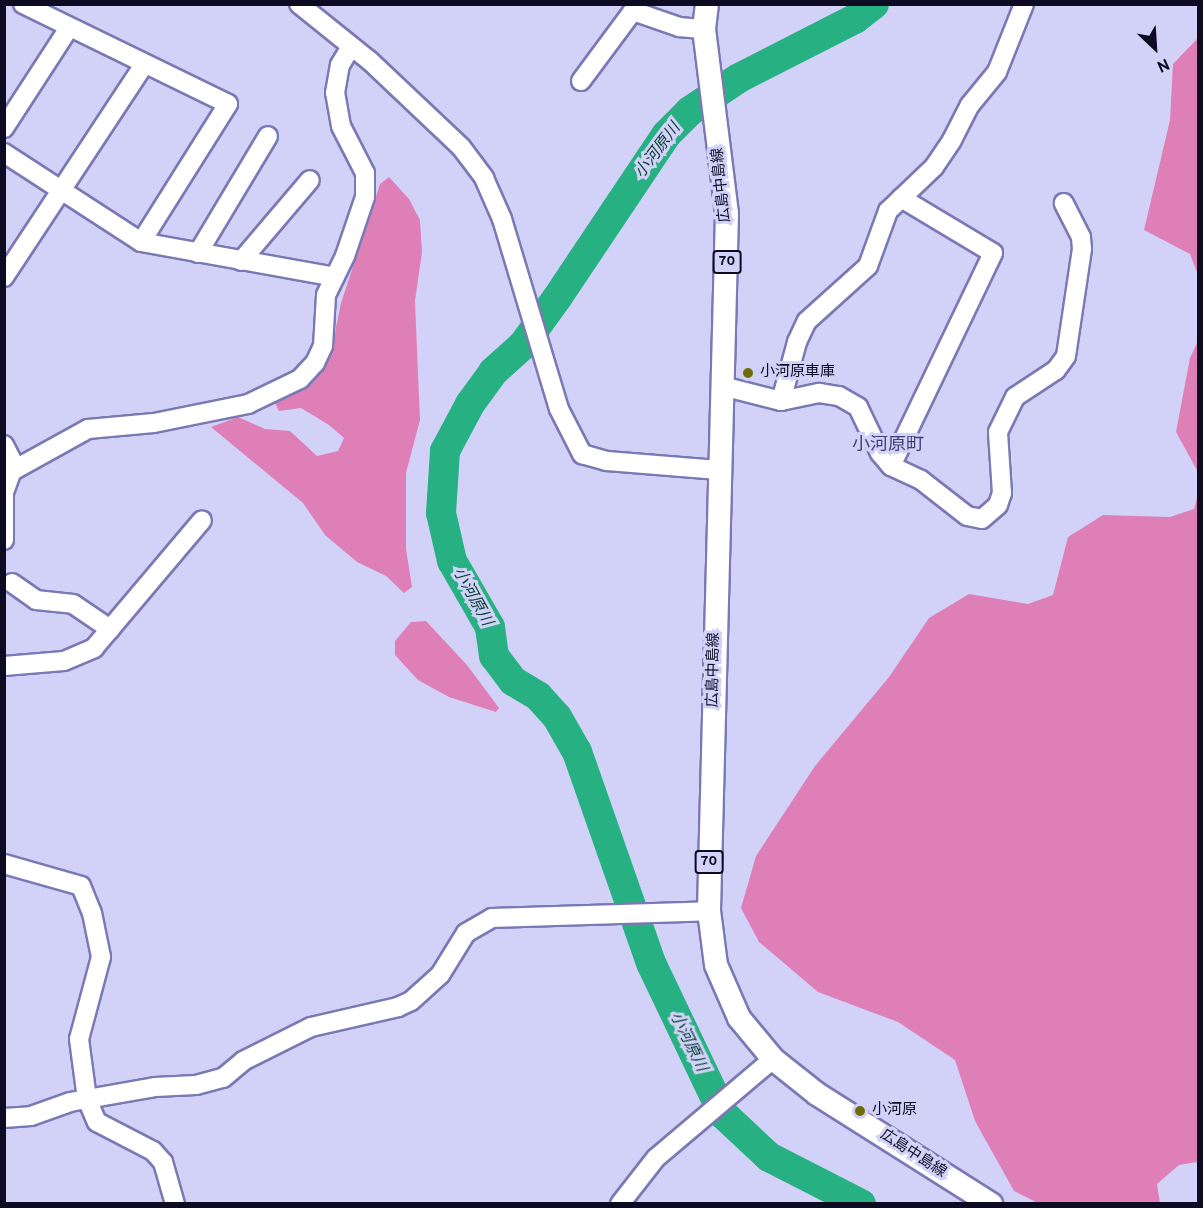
<!DOCTYPE html>
<meta charset="utf-8">
<style>
body{margin:0}
#map{position:relative;width:1203px;height:1208px;overflow:hidden;background:#d2d2f9;font-family:Overpass,"Noto Sans JP",sans-serif}
div>[style]{position:absolute}
.forest>*{inset:0;background:#de80b7}
.river>*{height:30px;margin:-15px;padding:0 15px;transform-origin:15px;border-radius:15px;background:#27b183}
.roads{filter:drop-shadow(2px 0 #7b79b4) drop-shadow(-2px 0 #7b79b4) drop-shadow(0 2px #7b79b4) drop-shadow(0 -2px #7b79b4)}
.minor>*{height:18px;margin:-9px;padding:0 9px;transform-origin:9px;border-radius:9px;background:#fff}
.major>*{height:22px;margin:-11px;padding:0 11px;transform-origin:11px;border-radius:11px;background:#fff}
.dots>*{width:16px;height:16px;translate:-50% -50%;box-sizing:border-box;border:3px solid #d2d2f9;border-radius:50%}
span{translate:-50% -50%;white-space:nowrap;text-align:center;line-height:1.15;-webkit-text-stroke:6px #d2d2f9;paint-order:stroke}
.shield-label span{padding:2px 4px;background:#d2d2f9;border:2px solid;border-radius:4px;-webkit-text-stroke-width:0}
.shield-label{font-size:14px;color:#0d0b21;font-weight:700}
.street-label{font-size:15px;color:#0d0b21}
.poi-label{font-size:15px;color:#0d0b21}
.left{translate:0 -50%;text-align:left}
.water-label{font-size:16px;color:#043d2b;font-style:italic}
.quarter-label{font-size:18px;color:#413c72}
.frame{position:absolute;inset:0;border:6px solid #0d0b21;pointer-events:none}
.north{position:absolute;left:1125px;top:18px;width:60px;height:60px;-webkit-text-stroke:4px #d2d2f9;paint-order:stroke;rotate:155deg;font-size:16px;font-weight:700;line-height:24px;text-align:center;color:#0d0b21}
.north::after{content:'';display:block;margin:auto;width:21px;height:27px;background:#0d0b21;clip-path:polygon(50% 0,100% 100%,50% 72%,0 100%)}
</style>
<div id="map">
<div class="forest">
<i style="clip-path:polygon(1198px 38px,1198px 275px,1190px 254px,1144px 230px,1170px 120px,1173px 64px)"></i>
<i style="clip-path:polygon(389px 177px,409px 199px,420px 220px,422px 252px,415px 301px,420px 420px,406px 473px,406px 549px,412px 587px,404px 593px,386px 576px,357px 562px,325px 535px,303px 503px,211px 427px,238px 417px,265px 429px,290px 431px,317px 456px,338px 451px,344px 438px,329px 425px,301px 408px,279px 411px,275px 403px,312px 376px,332px 347px,341px 303px,380px 184px)"></i>
<i style="clip-path:polygon(1198px 341px,1198px 472px,1176px 432px,1190px 358px)"></i>
<i style="clip-path:polygon(1198px 495px,1198px 1162px,1179px 1165px,1157px 1184px,1160px 1203px,1038px 1203px,1014px 1191px,975px 1121px,955px 1060px,898px 1022px,818px 992px,759px 942px,741px 908px,756px 856px,815px 766px,889px 677px,929px 618px,969px 594px,1028px 604px,1053px 595px,1068px 537px,1103px 515px,1170px 517px,1194px 509px)"></i>
<i style="clip-path:polygon(426px 621px,467px 665px,499px 708px,496px 712px,449px 697px,418px 680px,395px 655px,395px 641px,411px 622px)"></i>
</div>
<div class="river">
<i style="left:861px;top:1204px;width:103px;rotate:-152.9deg"></i>
<i style="left:769px;top:1157px;width:63px;rotate:-136.9deg"></i>
<i style="left:723px;top:1114px;width:167px;rotate:-115.5deg"></i>
<i style="left:651px;top:963px;width:224px;rotate:-109.3deg"></i>
<i style="left:577px;top:752px;width:40px;rotate:-119.7deg"></i>
<i style="left:557px;top:717px;width:28px;rotate:-132deg"></i>
<i style="left:538px;top:696px;width:29px;rotate:-149deg"></i>
<i style="left:513px;top:681px;width:31px;rotate:-127deg"></i>
<i style="left:494px;top:656px;width:29px;rotate:-98deg"></i>
<i style="left:490px;top:627px;width:76px;rotate:-119.9deg"></i>
<i style="left:452px;top:561px;width:49px;rotate:-102.9deg"></i>
<i style="left:441px;top:513px;width:62px;rotate:-86.3deg"></i>
<i style="left:445px;top:451px;width:53px;rotate:-62deg"></i>
<i style="left:470px;top:404px;width:39px;rotate:-54deg"></i>
<i style="left:493px;top:372px;width:40px;rotate:-42deg"></i>
<i style="left:523px;top:345px;width:58px;rotate:-54.1deg"></i>
<i style="left:557px;top:298px;width:196px;rotate:-56.2deg"></i>
<i style="left:666px;top:135px;width:34px;rotate:-45deg"></i>
<i style="left:690px;top:111px;width:59px;rotate:-34deg"></i>
<i style="left:739px;top:78px;width:130px;rotate:-27deg"></i>
<i style="left:855px;top:19px;width:24px;rotate:-38deg"></i>
</div>
<div class="roads">
<div class="minor">
<i style="left:23px;top:4px;width:228px;rotate:26deg"></i>
<i style="left:228px;top:104px;width:163px;rotate:122.2deg"></i>
<i style="left:299px;top:4px;width:91px;rotate:38.8deg"></i>
<i style="left:370px;top:61px;width:125px;rotate:43.4deg"></i>
<i style="left:461px;top:147px;width:39px;rotate:53deg"></i>
<i style="left:484px;top:178px;width:45px;rotate:66.3deg"></i>
<i style="left:502px;top:219px;width:198px;rotate:73.3deg"></i>
<i style="left:559px;top:409px;width:51px;rotate:62.9deg"></i>
<i style="left:582px;top:454px;width:26px;rotate:16deg"></i>
<i style="left:607px;top:461px;width:112px;rotate:4.6deg"></i>
<i style="left:581px;top:81px;width:87px;rotate:-53.4deg"></i>
<i style="left:633px;top:11px;width:49px;rotate:19.2deg"></i>
<i style="left:679px;top:27px;width:25px;rotate:5deg"></i>
<i style="left:4px;top:128px;width:119px;rotate:-57deg"></i>
<i style="left:4px;top:153px;width:163px;rotate:33deg"></i>
<i style="left:141px;top:242px;width:197px;rotate:10.2deg"></i>
<i style="left:198px;top:253px;width:136px;rotate:-59.1deg"></i>
<i style="left:241px;top:261px;width:106px;rotate:-49.6deg"></i>
<i style="left:4px;top:277px;width:254px;rotate:-56.6deg"></i>
<i style="left:722px;top:386px;width:61px;rotate:14.3deg"></i>
<i style="left:781px;top:401px;width:39px;rotate:-12deg"></i>
<i style="left:819px;top:393px;width:20px;rotate:9deg"></i>
<i style="left:839px;top:396px;width:22px;rotate:30deg"></i>
<i style="left:858px;top:407px;width:51px;rotate:64.4deg"></i>
<i style="left:880px;top:453px;width:17px;rotate:50deg"></i>
<i style="left:891px;top:466px;width:33px;rotate:25deg"></i>
<i style="left:921px;top:480px;width:58px;rotate:38deg"></i>
<i style="left:967px;top:516px;width:15px;rotate:11deg"></i>
<i style="left:982px;top:519px;width:21px;rotate:-41deg"></i>
<i style="left:998px;top:505px;width:13px;rotate:-72deg"></i>
<i style="left:1002px;top:493px;width:61px;rotate:-93.8deg"></i>
<i style="left:998px;top:432px;width:39px;rotate:-64deg"></i>
<i style="left:1015px;top:397px;width:49px;rotate:-33.4deg"></i>
<i style="left:1056px;top:370px;width:17px;rotate:-54deg"></i>
<i style="left:1066px;top:356px;width:108px;rotate:-81.5deg"></i>
<i style="left:1082px;top:249px;width:12px;rotate:-95deg"></i>
<i style="left:1081px;top:237px;width:38px;rotate:-117deg"></i>
<i style="left:781px;top:401px;width:61px;rotate:-74.8deg"></i>
<i style="left:797px;top:342px;width:23px;rotate:-65deg"></i>
<i style="left:807px;top:321px;width:82px;rotate:-42deg"></i>
<i style="left:868px;top:266px;width:59px;rotate:-70deg"></i>
<i style="left:888px;top:211px;width:64px;rotate:-43.7deg"></i>
<i style="left:934px;top:167px;width:32px;rotate:-56deg"></i>
<i style="left:952px;top:140px;width:39px;rotate:-63deg"></i>
<i style="left:970px;top:105px;width:43px;rotate:-50.7deg"></i>
<i style="left:997px;top:72px;width:73px;rotate:-68.3deg"></i>
<i style="left:4px;top:445px;width:22px;rotate:63deg"></i>
<i style="left:14px;top:465px;width:29px;rotate:110deg"></i>
<i style="left:891px;top:466px;width:236px;rotate:-64.4deg"></i>
<i style="left:993px;top:253px;width:107px;rotate:-149.1deg"></i>
<i style="left:12px;top:471px;width:87px;rotate:-28.9deg"></i>
<i style="left:88px;top:429px;width:66px;rotate:-5.2deg"></i>
<i style="left:154px;top:423px;width:96px;rotate:-11.4deg"></i>
<i style="left:248px;top:404px;width:58px;rotate:-25.7deg"></i>
<i style="left:300px;top:379px;width:22px;rotate:-47deg"></i>
<i style="left:315px;top:363px;width:19px;rotate:-65deg"></i>
<i style="left:323px;top:346px;width:51px;rotate:-86.6deg"></i>
<i style="left:326px;top:295px;width:43px;rotate:-64deg"></i>
<i style="left:345px;top:256px;width:62px;rotate:-71.3deg"></i>
<i style="left:365px;top:197px;width:24px;rotate:-90deg"></i>
<i style="left:365px;top:173px;width:53px;rotate:-117.1deg"></i>
<i style="left:341px;top:126px;width:34px;rotate:-100deg"></i>
<i style="left:335px;top:93px;width:28px;rotate:-80deg"></i>
<i style="left:340px;top:65px;width:21px;rotate:-59deg"></i>
<i style="left:4px;top:496px;width:44px;rotate:90deg"></i>
<i style="left:12px;top:583px;width:29px;rotate:35deg"></i>
<i style="left:36px;top:600px;width:37px;rotate:6deg"></i>
<i style="left:73px;top:604px;width:45px;rotate:34deg"></i>
<i style="left:4px;top:666px;width:60px;rotate:-4.8deg"></i>
<i style="left:64px;top:661px;width:33px;rotate:-23deg"></i>
<i style="left:94px;top:648px;width:167px;rotate:-49.8deg"></i>
<i style="left:4px;top:864px;width:80px;rotate:15.9deg"></i>
<i style="left:81px;top:886px;width:29px;rotate:68deg"></i>
<i style="left:92px;top:913px;width:45px;rotate:78.4deg"></i>
<i style="left:101px;top:957px;width:85px;rotate:105deg"></i>
<i style="left:79px;top:1039px;width:61px;rotate:82.4deg"></i>
<i style="left:87px;top:1099px;width:25px;rotate:67deg"></i>
<i style="left:97px;top:1122px;width:63px;rotate:27.4deg"></i>
<i style="left:153px;top:1151px;width:15px;rotate:48deg"></i>
<i style="left:163px;top:1162px;width:44px;rotate:74.1deg"></i>
<i style="left:4px;top:1118px;width:27px;rotate:-4deg"></i>
<i style="left:31px;top:1116px;width:41px;rotate:-19.7deg"></i>
<i style="left:70px;top:1102px;width:86px;rotate:-10deg"></i>
<i style="left:155px;top:1087px;width:41px;rotate:-2.8deg"></i>
<i style="left:196px;top:1085px;width:28px;rotate:-15deg"></i>
<i style="left:223px;top:1078px;width:26px;rotate:-40deg"></i>
<i style="left:243px;top:1061px;width:76px;rotate:-26.6deg"></i>
<i style="left:311px;top:1027px;width:89px;rotate:-12.9deg"></i>
<i style="left:398px;top:1007px;width:14px;rotate:-25deg"></i>
<i style="left:411px;top:1001px;width:39px;rotate:-42deg"></i>
<i style="left:440px;top:975px;width:49px;rotate:-58.2deg"></i>
<i style="left:466px;top:933px;width:30px;rotate:-30deg"></i>
<i style="left:492px;top:918px;width:217px;rotate:-1.8deg"></i>
<i style="left:620px;top:1204px;width:58px;rotate:-52deg"></i>
<i style="left:656px;top:1158px;width:153px;rotate:-40.2deg"></i>
</div>
<div class="major">
<i style="left:707px;top:4px;width:25px;rotate:97deg"></i>
<i style="left:704px;top:29px;width:185px;rotate:82.9deg"></i>
<i style="left:727px;top:213px;width:698px;rotate:91.48deg"></i>
<i style="left:709px;top:911px;width:54px;rotate:82.6deg"></i>
<i style="left:716px;top:965px;width:58px;rotate:66.5deg"></i>
<i style="left:739px;top:1018px;width:53px;rotate:50.3deg"></i>
<i style="left:773px;top:1059px;width:56px;rotate:38.5deg"></i>
<i style="left:817px;top:1094px;width:206px;rotate:32.3deg"></i>
</div>
</div>
<div class="dots">
<i style="left:748px;top:373px;background:#716b05"></i>
<i style="left:860px;top:1111px;background:#716b05"></i>
</div>
<div class="shield-label">
<span style="left:727px;top:262px">70</span>
<span style="left:709px;top:862px">70</span>
</div>
<div class="street-label">
<span style="left:722px;top:185px;rotate:-96deg">広島中島線</span>
<span style="left:714px;top:670px;rotate:-89deg">広島中島線</span>
<span style="left:913px;top:1154px;rotate:33deg">広島中島線</span>
</div>
<div class="poi-label">
<span class="left" style="left:760px;top:373px">小河原車庫</span>
<span class="left" style="left:872px;top:1111px">小河原</span>
</div>
<div class="water-label">
<span style="left:658px;top:151px;rotate:-53deg">小河原川</span>
<span style="left:472px;top:597px;rotate:61deg">小河原川</span>
<span style="left:688px;top:1042px;rotate:64deg">小河原川</span>
</div>
<div class="quarter-label">
<span style="left:888px;top:446px">小河原町</span>
</div>
<div class="frame"></div>
<div class="north">N</div>
</div>
